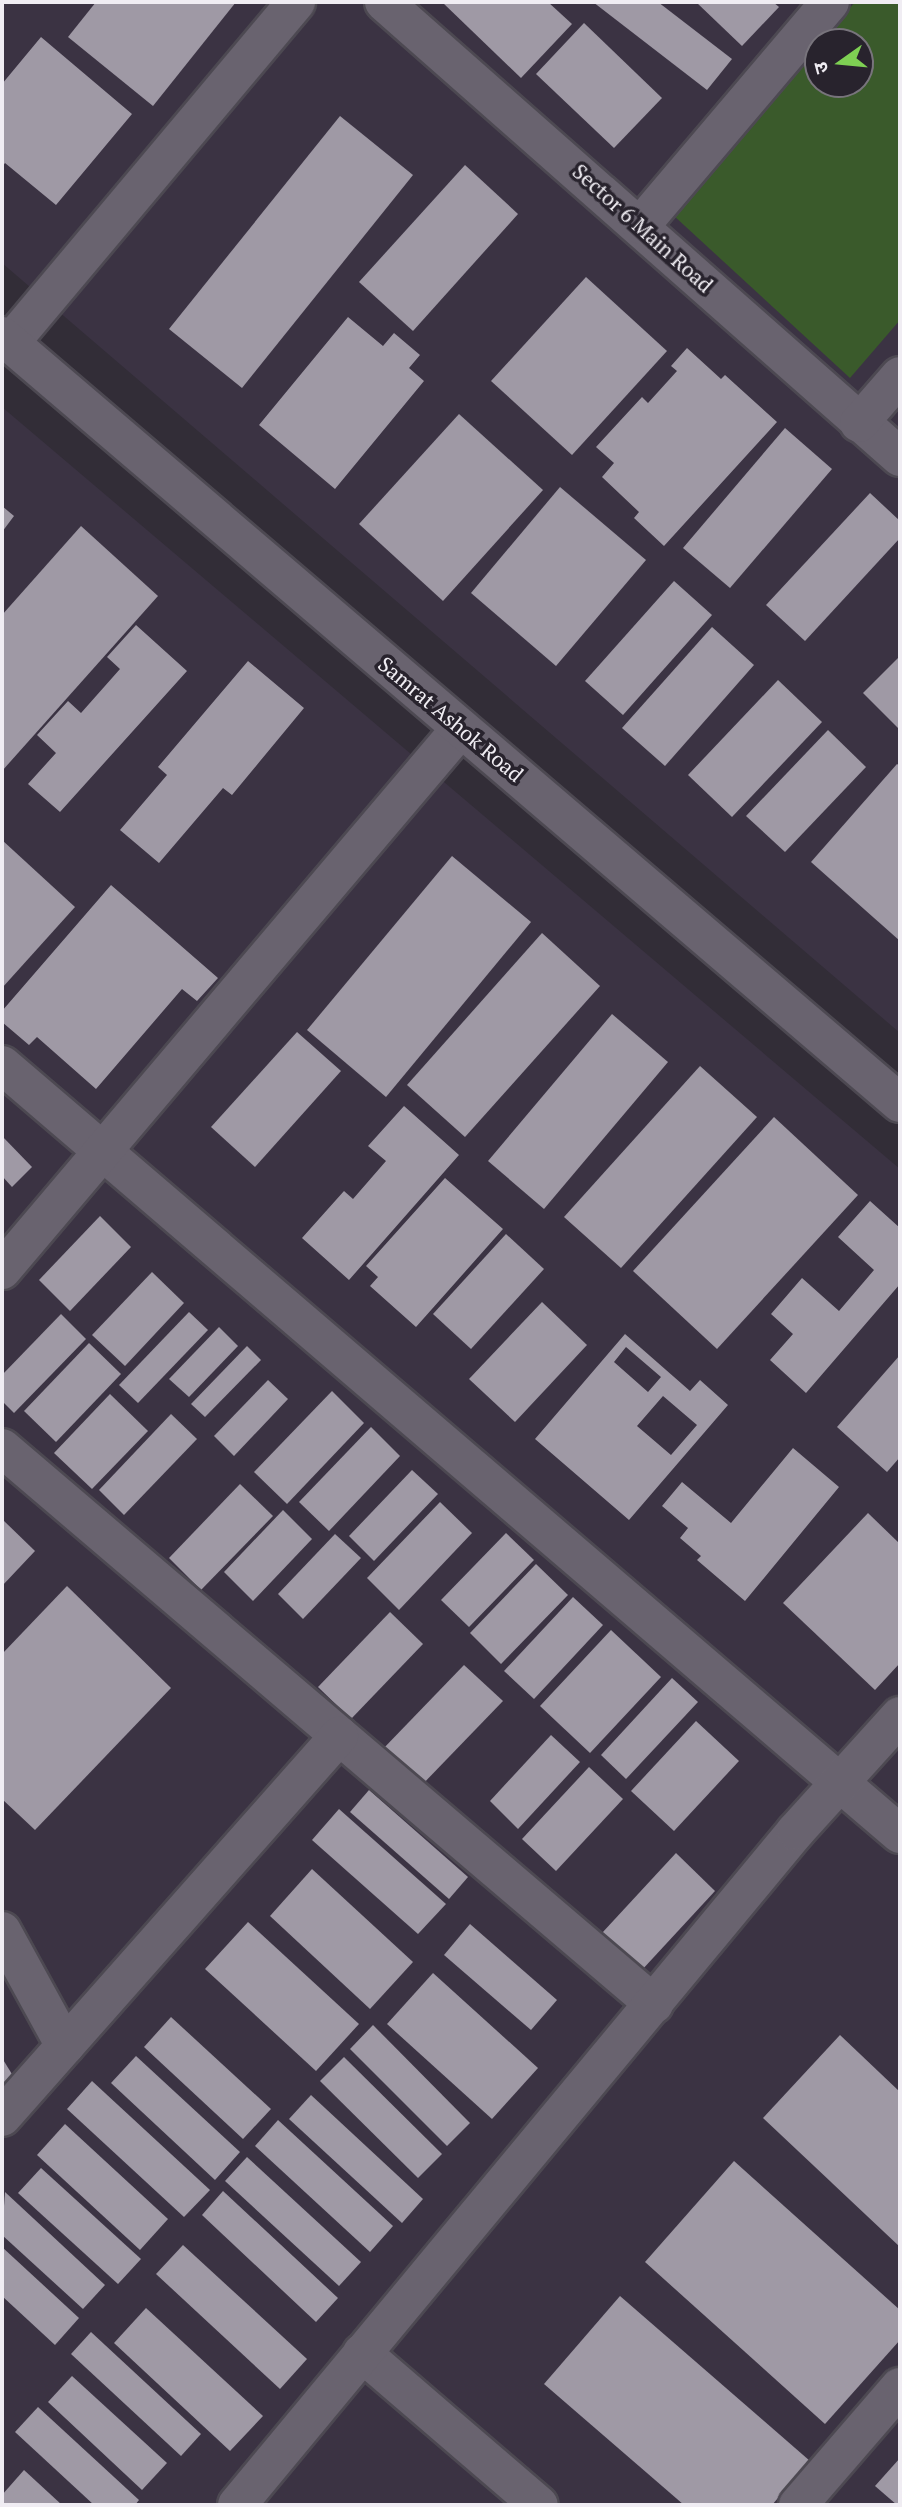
<!DOCTYPE html>
<meta charset="utf-8">
<style>
body{margin:0}
#map{position:relative;width:902px;height:2507px;overflow:hidden;background:#322d37;font-family:"PT Serif","Noto Sans Devanagari",serif}
div>[style]{position:absolute}
.built>*{inset:0;background:#3b3343}
.green>*{inset:0;background:#3a5a2b}
.building>*{inset:0;background:#9f99a5}
.roads{filter:drop-shadow(2px 0 #4d4952) drop-shadow(-2px 0 #4d4952) drop-shadow(0 2px #4d4952) drop-shadow(0 -2px #4d4952)}
.minor>*{height:38px;margin:-19px;padding:0 19px;transform-origin:19px;border-radius:19px;background:#69636f}
.tertiary>*{height:38px;margin:-19px;padding:0 19px;transform-origin:19px;border-radius:19px;background:#69636f}
span{translate:-50% -50%;white-space:nowrap;text-align:center;line-height:1.15;-webkit-text-stroke:7px #28232d;paint-order:stroke}
.street-label{font-size:21px;color:#f0edf3}
.frame{position:absolute;inset:0;border:4px solid #f0edf3;pointer-events:none}
.north{position:absolute;left:804px;top:28px;width:70px;height:70px;box-sizing:border-box;background:#28232d;border:2px solid #78747c;border-radius:50%;rotate:255deg;font-size:19px;font-weight:700;line-height:28px;text-align:center;color:#f0edf3}
.north::after{content:'';display:block;margin:auto;width:24px;height:32px;background:#7ed053;clip-path:polygon(50% 0,100% 100%,50% 72%,0 100%)}
</style>
<div id="map">
<div class="built">
<i style="clip-path:polygon(evenodd,2px 2px,900px 2px,900px 1033px,2px 263px,2px 2px,818px 42px,860px 42px,860px 84px,818px 84px,818px 42px)"></i>
<i style="clip-path:polygon(2px 407px,900px 1169px,900px 2505px,2px 2505px)"></i>
</div>
<div class="green">
<i style="clip-path:polygon(855px 2px,900px 2px,900px 320px,850px 378px,673px 215px,818px 45px,818px 84px,860px 84px,860px 42px,820px 42px)"></i>
</div>
<div class="building">
<i style="clip-path:polygon(96px 2px,236px 2px,153px 106px,68px 37px)"></i>
<i style="clip-path:polygon(442px 2px,548px 2px,572px 24px,521px 78px)"></i>
<i style="clip-path:polygon(593px 2px,658px 2px,732px 59px,707px 90px)"></i>
<i style="clip-path:polygon(696px 2px,773px 2px,779px 7px,742px 46px)"></i>
<i style="clip-path:polygon(584px 23px,662px 98px,614px 148px,536px 74px)"></i>
<i style="clip-path:polygon(41px 37px,132px 114px,56px 205px,5px 163px,2px 167px,2px 84px)"></i>
<i style="clip-path:polygon(340px 116px,413px 175px,242px 388px,169px 329px)"></i>
<i style="clip-path:polygon(465px 165px,518px 214px,413px 331px,359px 282px)"></i>
<i style="clip-path:polygon(586px 277px,667px 351px,572px 455px,491px 381px)"></i>
<i style="clip-path:polygon(348px 317px,383px 346px,394px 333px,420px 355px,409px 368px,424px 381px,335px 489px,259px 425px)"></i>
<i style="clip-path:polygon(687px 348px,721px 379px,725px 375px,777px 422px,664px 546px,634px 518px,639px 512px,602px 477px,614px 463px,596px 447px,642px 397px,648px 403px,677px 371px,671px 366px)"></i>
<i style="clip-path:polygon(459px 414px,543px 490px,443px 601px,359px 524px)"></i>
<i style="clip-path:polygon(785px 428px,832px 469px,730px 588px,683px 548px)"></i>
<i style="clip-path:polygon(560px 487px,646px 560px,556px 666px,471px 593px)"></i>
<i style="clip-path:polygon(870px 493px,900px 521px,900px 538px,805px 641px,766px 605px)"></i>
<i style="clip-path:polygon(2px 506px,14px 516px,2px 532px)"></i>
<i style="clip-path:polygon(81px 526px,158px 596px,2px 771px,2px 615px)"></i>
<i style="clip-path:polygon(674px 581px,712px 615px,623px 715px,585px 681px)"></i>
<i style="clip-path:polygon(136px 625px,187px 671px,60px 812px,28px 784px,56px 753px,37px 735px,68px 701px,81px 713px,120px 669px,107px 657px)"></i>
<i style="clip-path:polygon(712px 627px,754px 665px,665px 766px,622px 728px)"></i>
<i style="clip-path:polygon(900px 656px,900px 727px,899px 729px,863px 693px)"></i>
<i style="clip-path:polygon(248px 661px,304px 708px,232px 795px,223px 788px,159px 863px,120px 830px,167px 775px,158px 767px)"></i>
<i style="clip-path:polygon(778px 680px,822px 722px,732px 817px,688px 775px)"></i>
<i style="clip-path:polygon(828px 730px,866px 767px,785px 852px,746px 816px)"></i>
<i style="clip-path:polygon(897px 764px,900px 766px,900px 941px,811px 862px)"></i>
<i style="clip-path:polygon(2px 840px,75px 907px,2px 988px)"></i>
<i style="clip-path:polygon(452px 856px,531px 922px,386px 1097px,307px 1030px)"></i>
<i style="clip-path:polygon(111px 885px,218px 978px,197px 1001px,182px 989px,96px 1089px,37px 1037px,29px 1045px,2px 1022px,2px 1011px)"></i>
<i style="clip-path:polygon(542px 933px,600px 986px,465px 1137px,407px 1085px)"></i>
<i style="clip-path:polygon(612px 1014px,668px 1062px,544px 1209px,488px 1161px)"></i>
<i style="clip-path:polygon(297px 1032px,341px 1071px,255px 1167px,211px 1127px)"></i>
<i style="clip-path:polygon(700px 1066px,757px 1117px,621px 1268px,564px 1217px)"></i>
<i style="clip-path:polygon(404px 1106px,459px 1155px,349px 1280px,302px 1238px,344px 1191px,353px 1199px,386px 1161px,368px 1146px)"></i>
<i style="clip-path:polygon(774px 1117px,858px 1195px,717px 1349px,633px 1271px)"></i>
<i style="clip-path:polygon(2px 1136px,32px 1167px,12px 1187px,2px 1176px)"></i>
<i style="clip-path:polygon(445px 1178px,503px 1229px,416px 1327px,370px 1286px,378px 1277px,366px 1266px)"></i>
<i style="clip-path:polygon(870px 1201px,900px 1228px,900px 1284px,806px 1393px,770px 1360px,793px 1334px,771px 1314px,802px 1278px,839px 1311px,874px 1270px,838px 1237px)"></i>
<i style="clip-path:polygon(100px 1216px,131px 1247px,70px 1311px,39px 1280px)"></i>
<i style="clip-path:polygon(506px 1234px,544px 1269px,471px 1349px,433px 1314px)"></i>
<i style="clip-path:polygon(152px 1272px,184px 1303px,125px 1366px,92px 1335px)"></i>
<i style="clip-path:polygon(542px 1302px,587px 1345px,515px 1422px,469px 1379px)"></i>
<i style="clip-path:polygon(189px 1312px,208px 1330px,138px 1403px,119px 1385px)"></i>
<i style="clip-path:polygon(61px 1314px,86px 1339px,14px 1413px,2px 1401px,2px 1375px)"></i>
<i style="clip-path:polygon(219px 1327px,238px 1346px,189px 1397px,169px 1379px)"></i>
<i style="clip-path:polygon(evenodd,625px 1334px,690px 1391px,700px 1380px,728px 1405px,629px 1520px,535px 1439px,625px 1334px,626px 1347px,661px 1377px,648px 1392px,614px 1362px,626px 1347px,625px 1334px,663px 1396px,697px 1425px,671px 1455px,637px 1426px,663px 1396px)"></i>
<i style="clip-path:polygon(89px 1343px,121px 1374px,56px 1442px,24px 1411px)"></i>
<i style="clip-path:polygon(247px 1346px,261px 1360px,205px 1417px,191px 1404px)"></i>
<i style="clip-path:polygon(900px 1355px,900px 1457px,887px 1472px,837px 1427px)"></i>
<i style="clip-path:polygon(268px 1380px,288px 1399px,234px 1456px,214px 1436px)"></i>
<i style="clip-path:polygon(332px 1391px,364px 1423px,287px 1504px,254px 1472px)"></i>
<i style="clip-path:polygon(110px 1394px,148px 1431px,92px 1489px,54px 1453px)"></i>
<i style="clip-path:polygon(171px 1414px,197px 1439px,124px 1515px,99px 1490px)"></i>
<i style="clip-path:polygon(371px 1427px,400px 1456px,329px 1531px,299px 1502px)"></i>
<i style="clip-path:polygon(793px 1448px,839px 1487px,745px 1601px,697px 1560px,701px 1556px,680px 1538px,688px 1528px,662px 1506px,682px 1482px,731px 1523px)"></i>
<i style="clip-path:polygon(412px 1470px,438px 1494px,374px 1561px,349px 1536px)"></i>
<i style="clip-path:polygon(240px 1484px,273px 1516px,201px 1590px,169px 1558px)"></i>
<i style="clip-path:polygon(440px 1502px,472px 1533px,399px 1610px,367px 1578px)"></i>
<i style="clip-path:polygon(283px 1510px,312px 1539px,253px 1601px,224px 1572px)"></i>
<i style="clip-path:polygon(868px 1513px,900px 1544px,900px 1663px,875px 1690px,783px 1603px)"></i>
<i style="clip-path:polygon(2px 1519px,35px 1551px,2px 1586px)"></i>
<i style="clip-path:polygon(506px 1533px,534px 1560px,469px 1627px,441px 1600px)"></i>
<i style="clip-path:polygon(335px 1534px,361px 1558px,303px 1619px,278px 1594px)"></i>
<i style="clip-path:polygon(536px 1564px,568px 1595px,501px 1664px,470px 1633px)"></i>
<i style="clip-path:polygon(67px 1586px,171px 1688px,35px 1830px,2px 1799px,2px 1654px)"></i>
<i style="clip-path:polygon(573px 1597px,603px 1625px,534px 1699px,504px 1671px)"></i>
<i style="clip-path:polygon(390px 1612px,423px 1644px,351px 1719px,318px 1687px)"></i>
<i style="clip-path:polygon(611px 1630px,661px 1677px,590px 1753px,540px 1706px)"></i>
<i style="clip-path:polygon(464px 1665px,503px 1701px,419px 1788px,381px 1751px)"></i>
<i style="clip-path:polygon(672px 1678px,698px 1702px,626px 1779px,601px 1755px)"></i>
<i style="clip-path:polygon(696px 1721px,739px 1761px,674px 1831px,631px 1791px)"></i>
<i style="clip-path:polygon(551px 1735px,580px 1762px,518px 1829px,490px 1801px)"></i>
<i style="clip-path:polygon(589px 1767px,623px 1799px,556px 1871px,522px 1839px)"></i>
<i style="clip-path:polygon(369px 1790px,468px 1877px,449px 1899px,350px 1812px)"></i>
<i style="clip-path:polygon(339px 1809px,446px 1904px,418px 1934px,312px 1840px)"></i>
<i style="clip-path:polygon(676px 1853px,715px 1891px,641px 1971px,602px 1933px)"></i>
<i style="clip-path:polygon(312px 1869px,413px 1962px,370px 2009px,270px 1916px)"></i>
<i style="clip-path:polygon(248px 1922px,359px 2024px,316px 2071px,205px 1969px)"></i>
<i style="clip-path:polygon(470px 1924px,557px 2000px,531px 2030px,444px 1955px)"></i>
<i style="clip-path:polygon(433px 1973px,538px 2068px,492px 2119px,387px 2024px)"></i>
<i style="clip-path:polygon(171px 2017px,271px 2109px,243px 2139px,144px 2047px)"></i>
<i style="clip-path:polygon(373px 2025px,470px 2123px,447px 2146px,350px 2049px)"></i>
<i style="clip-path:polygon(840px 2035px,900px 2092px,900px 2247px,763px 2118px)"></i>
<i style="clip-path:polygon(136px 2056px,240px 2152px,215px 2180px,111px 2083px)"></i>
<i style="clip-path:polygon(344px 2057px,442px 2154px,418px 2178px,320px 2081px)"></i>
<i style="clip-path:polygon(2px 2058px,20px 2087px,2px 2098px)"></i>
<i style="clip-path:polygon(92px 2081px,210px 2190px,184px 2217px,67px 2109px)"></i>
<i style="clip-path:polygon(311px 2095px,423px 2199px,402px 2223px,289px 2119px)"></i>
<i style="clip-path:polygon(278px 2120px,393px 2226px,370px 2252px,255px 2146px)"></i>
<i style="clip-path:polygon(65px 2124px,168px 2219px,140px 2250px,37px 2155px)"></i>
<i style="clip-path:polygon(247px 2157px,361px 2262px,339px 2286px,225px 2181px)"></i>
<i style="clip-path:polygon(734px 2161px,900px 2310px,900px 2340px,825px 2424px,645px 2262px)"></i>
<i style="clip-path:polygon(41px 2168px,141px 2259px,118px 2284px,18px 2193px)"></i>
<i style="clip-path:polygon(223px 2191px,338px 2298px,316px 2322px,202px 2215px)"></i>
<i style="clip-path:polygon(5px 2192px,105px 2285px,83px 2309px,2px 2235px)"></i>
<i style="clip-path:polygon(183px 2245px,307px 2359px,280px 2389px,156px 2274px)"></i>
<i style="clip-path:polygon(2px 2247px,79px 2318px,55px 2345px,2px 2296px)"></i>
<i style="clip-path:polygon(620px 2296px,810px 2461px,772px 2505px,684px 2505px,544px 2384px)"></i>
<i style="clip-path:polygon(146px 2308px,263px 2416px,230px 2451px,114px 2343px)"></i>
<i style="clip-path:polygon(91px 2332px,201px 2434px,181px 2456px,71px 2354px)"></i>
<i style="clip-path:polygon(72px 2376px,167px 2463px,142px 2490px,48px 2402px)"></i>
<i style="clip-path:polygon(38px 2407px,139px 2500px,135px 2505px,94px 2505px,15px 2432px)"></i>
<i style="clip-path:polygon(900px 2458px,900px 2505px,897px 2505px,875px 2486px)"></i>
<i style="clip-path:polygon(24px 2470px,62px 2505px,2px 2505px,2px 2495px)"></i>
</div>
<div class="roads">
<div class="minor">
<i style="left:384px;top:2px;width:688px;rotate:41.41deg"></i>
<i style="left:641px;top:225px;width:292px;rotate:-49.7deg"></i>
<i style="left:10px;top:343px;width:445px;rotate:-50deg"></i>
<i style="left:859px;top:423px;width:62px;rotate:-48.9deg"></i>
<i style="left:2px;top:1065px;width:1182px;rotate:40.58deg"></i>
<i style="left:2px;top:1270px;width:710px;rotate:-49.74deg"></i>
<i style="left:2px;top:1448px;width:857px;rotate:40.46deg"></i>
<i style="left:2px;top:1931px;width:131px;rotate:61.3deg"></i>
<i style="left:2px;top:2117px;width:509px;rotate:-48.51deg"></i>
<i style="left:362px;top:2353px;width:233px;rotate:40.7deg"></i>
<i style="left:237px;top:2505px;width:876px;rotate:-50.33deg"></i>
<i style="left:796px;top:1831px;width:155px;rotate:-47.9deg"></i>
<i style="left:798px;top:2505px;width:156px;rotate:-49.2deg"></i>
</div>
<div class="tertiary">
<i style="left:2px;top:336px;width:1181px;rotate:40.5deg"></i>
</div>
</div>
<div class="street-label">
<span style="left:643px;top:228px;rotate:42deg">Sector 6 Main Road</span>
<span style="left:451px;top:719px;rotate:40deg">Samrat Ashok Road</span>
</div>
<div class="frame"></div>
<div class="north">उ</div>
</div>
